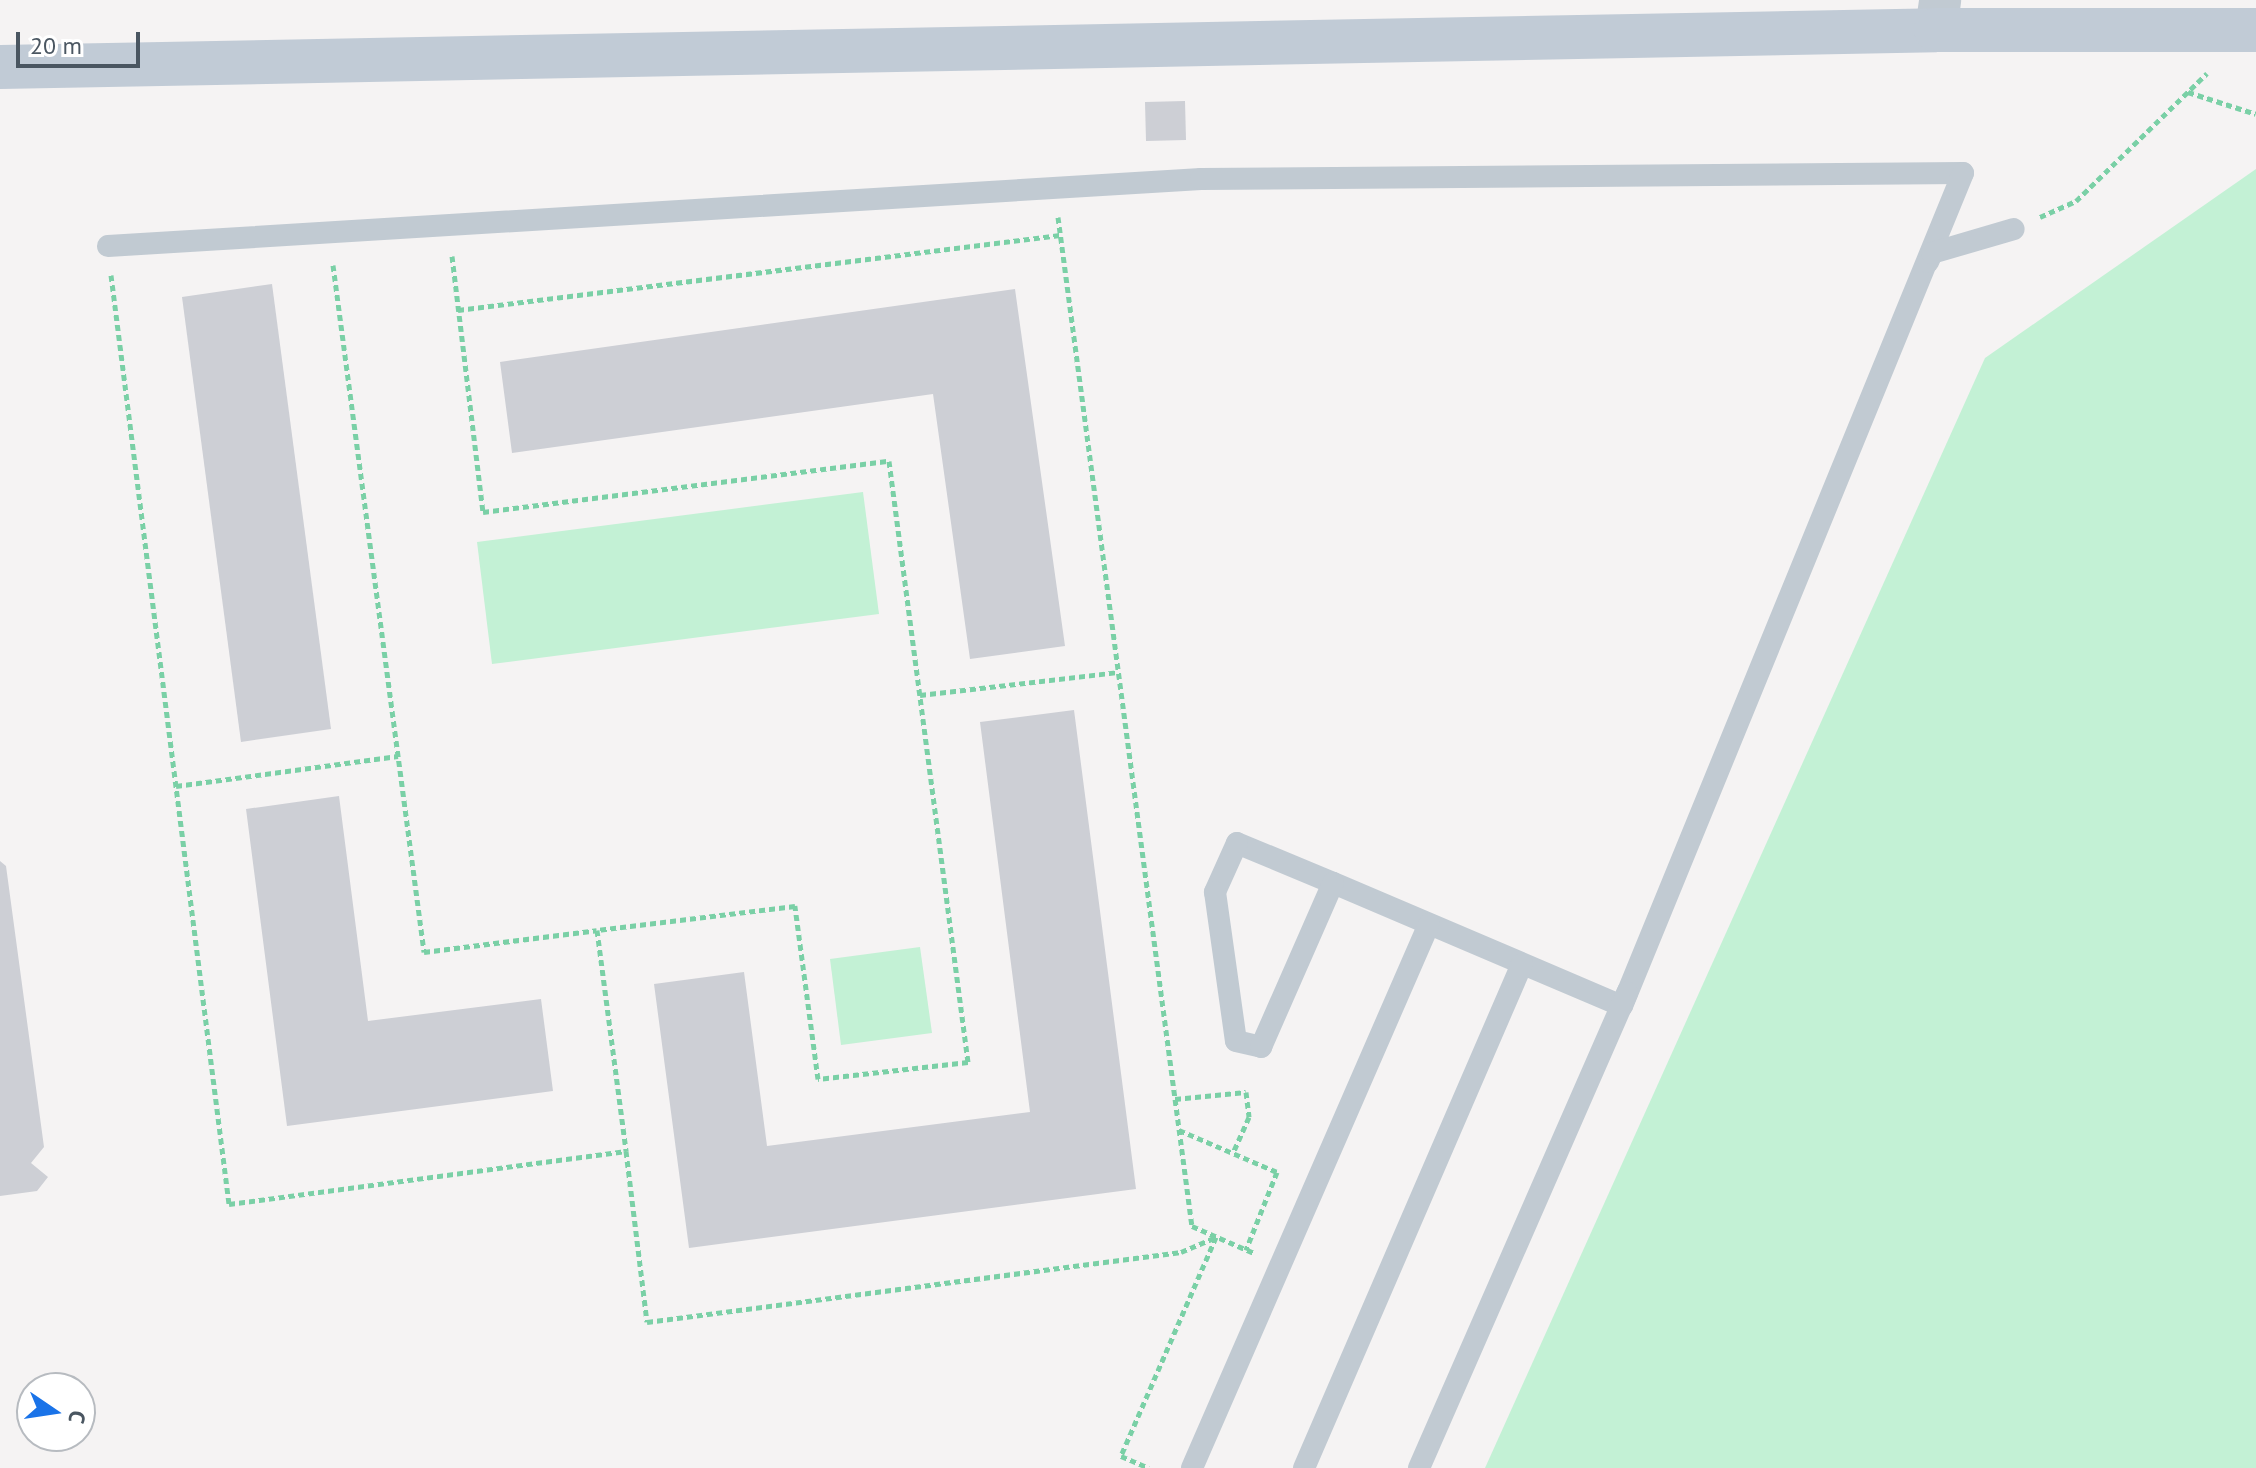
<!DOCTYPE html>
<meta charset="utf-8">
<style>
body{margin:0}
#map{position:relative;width:2256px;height:1468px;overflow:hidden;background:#f5f3f3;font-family:"PT Sans",sans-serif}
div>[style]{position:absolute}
.green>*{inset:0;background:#c3f1d5}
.building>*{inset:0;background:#cdcfd5}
.path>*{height:5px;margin-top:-2.5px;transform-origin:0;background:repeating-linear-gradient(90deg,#7ad0a6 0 6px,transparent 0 10px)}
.lane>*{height:22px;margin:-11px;padding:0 11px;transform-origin:11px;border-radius:11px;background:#c1cad2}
.street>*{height:42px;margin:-21px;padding:0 21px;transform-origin:21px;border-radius:21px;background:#c1cad2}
.secondary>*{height:44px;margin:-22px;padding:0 22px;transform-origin:22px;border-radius:22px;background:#c1cbd6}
span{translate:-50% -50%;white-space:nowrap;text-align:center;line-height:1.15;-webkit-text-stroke:6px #fff;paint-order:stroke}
.north{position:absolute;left:16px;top:1372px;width:80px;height:80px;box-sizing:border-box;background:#fff;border:2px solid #b7bbc0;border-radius:50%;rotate:103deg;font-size:22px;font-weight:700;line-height:32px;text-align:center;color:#4a5661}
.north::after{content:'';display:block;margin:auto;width:28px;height:36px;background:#1a73e8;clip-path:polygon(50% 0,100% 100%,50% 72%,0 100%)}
.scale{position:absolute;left:16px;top:32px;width:124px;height:36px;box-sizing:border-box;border:4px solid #4a5661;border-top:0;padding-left:10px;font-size:24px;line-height:28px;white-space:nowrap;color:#4a5661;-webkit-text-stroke:6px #fff;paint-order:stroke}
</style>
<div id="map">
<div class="green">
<i style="clip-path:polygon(2256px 169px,2256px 1468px,1485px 1468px,1985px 358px)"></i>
<i style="clip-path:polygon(863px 492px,879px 614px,492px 664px,477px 542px)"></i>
<i style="clip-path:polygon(920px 947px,932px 1033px,841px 1045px,830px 959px)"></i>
</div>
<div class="building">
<i style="clip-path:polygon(1185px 101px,1186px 140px,1146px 141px,1145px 102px)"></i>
<i style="clip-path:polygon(272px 284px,331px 729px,241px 742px,182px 297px)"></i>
<i style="clip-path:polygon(1015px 289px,1065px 646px,970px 659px,933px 394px,512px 453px,500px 362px)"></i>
<i style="clip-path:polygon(1074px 710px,1136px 1189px,689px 1248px,654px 984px,744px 972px,767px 1146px,1030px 1112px,980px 722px)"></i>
<i style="clip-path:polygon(339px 796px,368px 1021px,541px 999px,553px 1091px,287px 1126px,246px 809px)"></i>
<i style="clip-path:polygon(0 861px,6px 866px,44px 1147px,31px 1163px,48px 1177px,37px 1191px,0 1196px)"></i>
</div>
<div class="path">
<i style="left:2188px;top:92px;width:71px;rotate:17.9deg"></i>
<i style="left:1058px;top:217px;width:1018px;rotate:82.44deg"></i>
<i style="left:1192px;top:1226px;width:68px;rotate:23.5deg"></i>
<i style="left:2040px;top:217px;width:39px;rotate:-24deg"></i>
<i style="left:2076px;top:201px;width:183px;rotate:-44.3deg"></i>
<i style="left:452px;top:256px;width:258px;rotate:83.1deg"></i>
<i style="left:483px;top:512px;width:409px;rotate:-7.2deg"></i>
<i style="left:889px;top:461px;width:606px;rotate:82.51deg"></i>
<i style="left:968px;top:1062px;width:151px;rotate:173.5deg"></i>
<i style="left:818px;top:1079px;width:175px;rotate:-97.6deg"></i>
<i style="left:795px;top:906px;width:199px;rotate:173.1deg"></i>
<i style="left:333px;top:265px;width:693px;rotate:82.45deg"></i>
<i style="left:424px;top:952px;width:174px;rotate:-7.2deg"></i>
<i style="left:597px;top:930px;width:223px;rotate:82.5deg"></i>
<i style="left:111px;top:275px;width:936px;rotate:82.76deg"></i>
<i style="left:229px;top:1204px;width:401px;rotate:-7.6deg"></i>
<i style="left:626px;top:1151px;width:172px;rotate:83deg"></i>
<i style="left:647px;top:1322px;width:539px;rotate:-7.47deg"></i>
<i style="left:1181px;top:1252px;width:38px;rotate:-23deg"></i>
<i style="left:1216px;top:1237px;width:239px;rotate:113.5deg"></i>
<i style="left:1121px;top:1456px;width:30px;rotate:23deg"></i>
<i style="left:458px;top:310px;width:607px;rotate:-7.1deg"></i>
<i style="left:920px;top:695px;width:199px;rotate:-6.6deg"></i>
<i style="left:176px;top:786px;width:224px;rotate:-7.7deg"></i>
<i style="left:1175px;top:1099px;width:71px;rotate:-5.6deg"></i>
<i style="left:1246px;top:1092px;width:25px;rotate:83deg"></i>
<i style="left:1249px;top:1117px;width:39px;rotate:114deg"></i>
<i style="left:1179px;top:1130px;width:107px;rotate:23.2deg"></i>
<i style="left:1277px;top:1172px;width:84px;rotate:111.7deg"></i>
</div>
<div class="lane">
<i style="left:108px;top:246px;width:1095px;rotate:-3.51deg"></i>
<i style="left:1201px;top:179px;width:762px;rotate:-0.45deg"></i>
<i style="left:1963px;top:173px;width:900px;rotate:112.26deg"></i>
<i style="left:1622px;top:1006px;width:314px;rotate:-156.9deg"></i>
<i style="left:1333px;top:883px;width:104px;rotate:-157.4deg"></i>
<i style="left:1237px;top:843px;width:54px;rotate:114.2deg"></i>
<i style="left:1215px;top:892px;width:150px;rotate:82deg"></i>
<i style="left:1236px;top:1041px;width:26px;rotate:13deg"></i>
<i style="left:1261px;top:1047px;width:179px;rotate:-66.3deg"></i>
<i style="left:1928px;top:262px;width:10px;rotate:-66deg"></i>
<i style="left:1932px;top:253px;width:85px;rotate:-16.3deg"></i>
<i style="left:1192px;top:1468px;width:593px;rotate:-66.46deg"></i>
<i style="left:1304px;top:1468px;width:549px;rotate:-66.61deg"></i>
<i style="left:1419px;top:1468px;width:519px;rotate:-66.35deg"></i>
</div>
<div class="street">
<i style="left:1936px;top:30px;width:30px;rotate:-82deg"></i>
</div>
<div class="secondary">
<i style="left:0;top:67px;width:1936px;rotate:-1.09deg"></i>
<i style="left:1936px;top:30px;width:320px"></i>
</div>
<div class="north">С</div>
<div class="scale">20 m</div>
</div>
